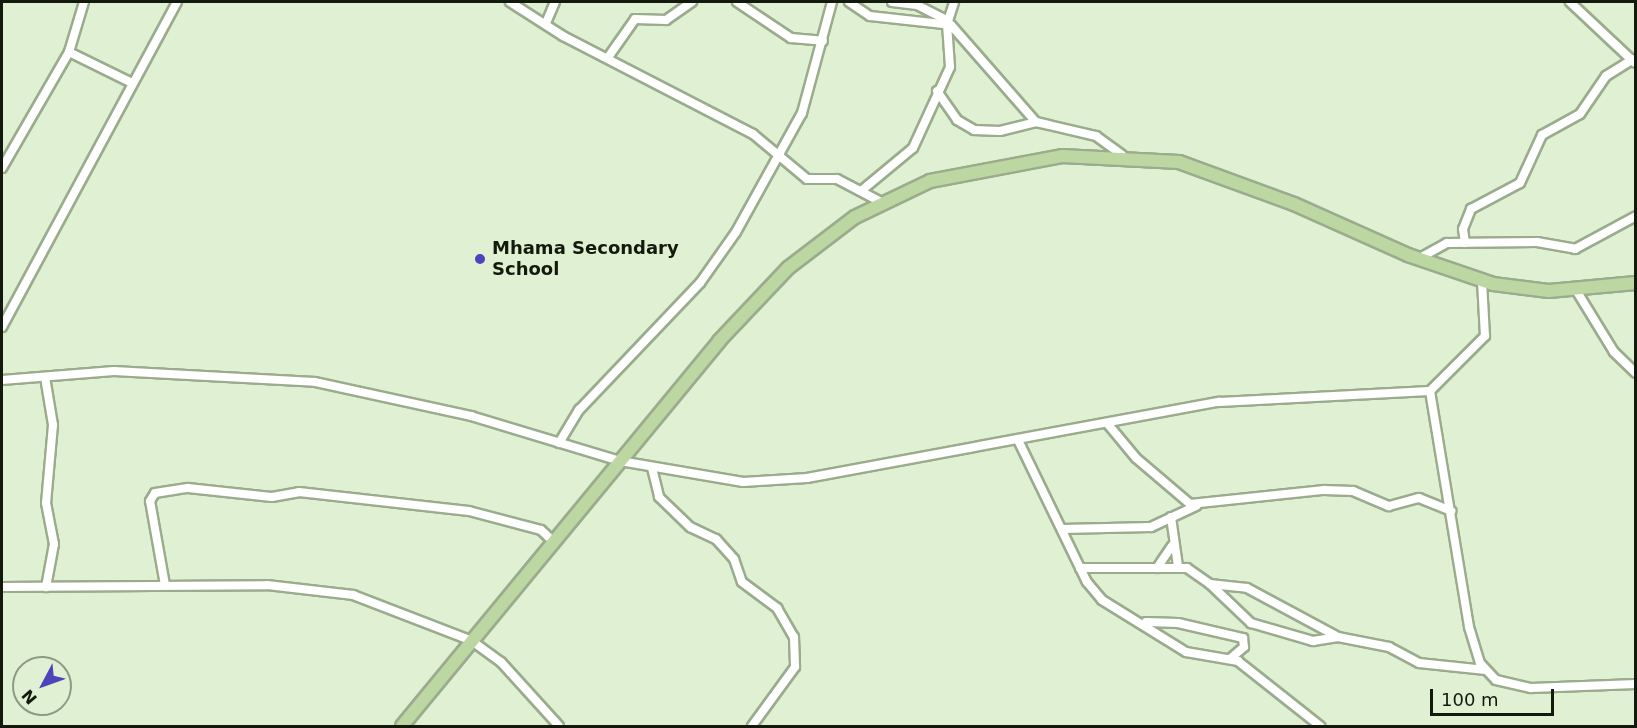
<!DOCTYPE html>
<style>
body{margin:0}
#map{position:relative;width:1637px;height:728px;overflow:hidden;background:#e0f0d2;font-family:"DejaVu Sans",sans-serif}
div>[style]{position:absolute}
.roads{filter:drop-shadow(2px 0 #9bab8e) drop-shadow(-2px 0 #9bab8e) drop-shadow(0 2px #9bab8e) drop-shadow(0 -2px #9bab8e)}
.minor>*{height:8px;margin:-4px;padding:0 4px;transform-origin:4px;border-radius:4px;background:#fff}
.primary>*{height:12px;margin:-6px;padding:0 6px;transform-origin:6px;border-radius:6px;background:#bcd7a1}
.dots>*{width:16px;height:16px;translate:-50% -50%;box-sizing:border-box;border:3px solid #e0f0d2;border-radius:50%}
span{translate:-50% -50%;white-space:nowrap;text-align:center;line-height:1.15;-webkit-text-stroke:4.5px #e0f0d2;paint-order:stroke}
.poi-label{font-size:18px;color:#14190e;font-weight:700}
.left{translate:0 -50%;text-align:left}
.frame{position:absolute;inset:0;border:3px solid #14190e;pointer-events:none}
.north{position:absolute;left:12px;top:656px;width:60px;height:60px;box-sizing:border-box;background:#e0f0d2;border:2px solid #8e9a84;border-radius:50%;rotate:229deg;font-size:16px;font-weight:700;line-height:24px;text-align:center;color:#14190e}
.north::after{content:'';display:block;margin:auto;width:21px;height:27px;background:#4d43ba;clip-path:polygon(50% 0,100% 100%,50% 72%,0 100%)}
.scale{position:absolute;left:1430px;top:689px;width:124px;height:27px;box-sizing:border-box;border:3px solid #14190e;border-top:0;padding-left:8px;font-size:18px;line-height:21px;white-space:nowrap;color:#14190e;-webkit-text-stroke:4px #e0f0d2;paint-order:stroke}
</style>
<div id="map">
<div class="roads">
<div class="minor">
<i style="left:510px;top:2px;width:63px;rotate:32.7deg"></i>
<i style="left:563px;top:36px;width:214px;rotate:27.3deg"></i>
<i style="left:753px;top:134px;width:70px;rotate:39.8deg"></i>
<i style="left:807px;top:179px;width:30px"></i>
<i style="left:837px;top:179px;width:50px;rotate:27.6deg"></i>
<i style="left:737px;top:2px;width:65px;rotate:33.7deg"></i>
<i style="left:791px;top:38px;width:32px;rotate:5deg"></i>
<i style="left:849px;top:2px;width:25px;rotate:34deg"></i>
<i style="left:870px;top:16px;width:81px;rotate:6.3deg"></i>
<i style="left:951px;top:25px;width:129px;rotate:48.8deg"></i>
<i style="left:1036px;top:122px;width:62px;rotate:13.1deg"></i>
<i style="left:1096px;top:136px;width:32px;rotate:36deg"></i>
<i style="left:892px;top:2px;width:25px;rotate:7deg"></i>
<i style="left:917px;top:5px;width:35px;rotate:27deg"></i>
<i style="left:1570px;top:2px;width:88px;rotate:43.2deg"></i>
<i style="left:546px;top:23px;width:23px;rotate:-67deg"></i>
<i style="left:69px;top:52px;width:70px;rotate:26.2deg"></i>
<i style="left:609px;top:56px;width:45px;rotate:-54.9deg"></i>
<i style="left:635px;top:19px;width:31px;rotate:2deg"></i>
<i style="left:666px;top:20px;width:32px;rotate:-35deg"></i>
<i style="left:937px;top:91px;width:35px;rotate:55deg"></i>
<i style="left:957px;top:120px;width:20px;rotate:30deg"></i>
<i style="left:974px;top:130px;width:26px;rotate:2deg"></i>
<i style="left:1000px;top:131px;width:37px;rotate:-14deg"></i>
<i style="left:2px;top:168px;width:134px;rotate:-60deg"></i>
<i style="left:69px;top:52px;width:52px;rotate:-73.3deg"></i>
<i style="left:861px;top:191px;width:67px;rotate:-39.6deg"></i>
<i style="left:913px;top:148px;width:89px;rotate:-65.4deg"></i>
<i style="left:950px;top:67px;width:43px;rotate:-94deg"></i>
<i style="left:947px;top:24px;width:23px;rotate:-72deg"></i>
<i style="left:1465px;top:243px;width:14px;rotate:-98deg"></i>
<i style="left:1463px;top:229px;width:22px;rotate:-68deg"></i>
<i style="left:1471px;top:209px;width:55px;rotate:-28deg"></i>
<i style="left:1520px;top:183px;width:53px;rotate:-65.4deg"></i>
<i style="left:1542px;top:135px;width:43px;rotate:-28.9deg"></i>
<i style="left:1580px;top:114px;width:46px;rotate:-55.6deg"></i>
<i style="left:1606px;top:76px;width:31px;rotate:-32deg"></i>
<i style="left:1418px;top:259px;width:33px;rotate:-29deg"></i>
<i style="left:1447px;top:243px;width:90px;rotate:-0.6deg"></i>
<i style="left:1537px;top:242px;width:39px;rotate:10deg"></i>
<i style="left:1575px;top:249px;width:69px;rotate:-28.4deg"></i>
<i style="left:1482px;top:281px;width:55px;rotate:86.9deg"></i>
<i style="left:1485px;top:336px;width:78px;rotate:135deg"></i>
<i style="left:1430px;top:391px;width:239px;rotate:80.6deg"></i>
<i style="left:1469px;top:627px;width:38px;rotate:73deg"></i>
<i style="left:1480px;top:663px;width:23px;rotate:47deg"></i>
<i style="left:1496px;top:680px;width:36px;rotate:13deg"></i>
<i style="left:1531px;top:688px;width:105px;rotate:-2.2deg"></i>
<i style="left:1576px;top:290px;width:73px;rotate:58.5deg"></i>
<i style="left:1614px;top:352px;width:30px;rotate:44deg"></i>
<i style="left:2px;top:327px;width:369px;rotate:-61.7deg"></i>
<i style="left:45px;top:377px;width:49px;rotate:80.5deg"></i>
<i style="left:53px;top:425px;width:78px;rotate:95.1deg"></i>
<i style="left:46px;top:503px;width:42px;rotate:79deg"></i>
<i style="left:54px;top:544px;width:44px;rotate:100.5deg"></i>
<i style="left:2px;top:380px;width:112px;rotate:-4.6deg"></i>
<i style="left:114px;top:371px;width:201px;rotate:3.1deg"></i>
<i style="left:315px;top:382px;width:160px;rotate:12.3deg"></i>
<i style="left:471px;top:416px;width:156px;rotate:16.8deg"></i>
<i style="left:620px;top:461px;width:125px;rotate:9.7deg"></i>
<i style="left:743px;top:482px;width:64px;rotate:-3.6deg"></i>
<i style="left:807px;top:478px;width:419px;rotate:-10.5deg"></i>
<i style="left:1219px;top:402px;width:211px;rotate:-3deg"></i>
<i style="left:1107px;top:423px;width:45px;rotate:50.4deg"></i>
<i style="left:1136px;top:458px;width:71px;rotate:40.4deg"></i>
<i style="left:1190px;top:504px;width:135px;rotate:-6deg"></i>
<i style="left:1324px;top:490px;width:29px;rotate:2deg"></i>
<i style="left:1353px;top:491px;width:39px;rotate:23deg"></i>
<i style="left:1389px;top:506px;width:31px;rotate:-15deg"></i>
<i style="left:1419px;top:498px;width:35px;rotate:22deg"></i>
<i style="left:1018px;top:440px;width:158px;rotate:64.1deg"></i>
<i style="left:1087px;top:582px;width:23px;rotate:50deg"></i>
<i style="left:1102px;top:600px;width:99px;rotate:31.8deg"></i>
<i style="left:1186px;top:652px;width:53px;rotate:9.8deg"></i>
<i style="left:1238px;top:661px;width:105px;rotate:38.4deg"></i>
<i style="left:559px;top:443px;width:39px;rotate:-59deg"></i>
<i style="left:579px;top:410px;width:175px;rotate:-46.4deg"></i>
<i style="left:700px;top:283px;width:62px;rotate:-54.8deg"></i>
<i style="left:736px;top:232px;width:136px;rotate:-61deg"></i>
<i style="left:802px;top:113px;width:115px;rotate:-74.9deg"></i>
<i style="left:652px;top:468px;width:30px;rotate:76deg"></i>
<i style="left:659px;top:497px;width:43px;rotate:44.1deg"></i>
<i style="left:690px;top:527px;width:29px;rotate:25deg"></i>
<i style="left:716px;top:539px;width:27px;rotate:48deg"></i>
<i style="left:734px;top:559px;width:24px;rotate:71deg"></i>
<i style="left:742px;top:582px;width:44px;rotate:36.6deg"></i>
<i style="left:777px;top:608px;width:34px;rotate:60deg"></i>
<i style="left:794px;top:637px;width:30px;rotate:88deg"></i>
<i style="left:795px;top:667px;width:73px;rotate:126.1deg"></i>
<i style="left:1171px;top:517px;width:49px;rotate:81.9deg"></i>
<i style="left:1062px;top:529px;width:89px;rotate:-1.3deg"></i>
<i style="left:1151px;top:527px;width:50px;rotate:-25deg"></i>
<i style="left:1080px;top:568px;width:107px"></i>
<i style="left:1187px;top:568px;width:28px;rotate:35deg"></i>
<i style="left:1210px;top:584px;width:37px;rotate:6deg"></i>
<i style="left:1247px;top:588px;width:103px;rotate:28.3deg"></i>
<i style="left:1338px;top:637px;width:52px;rotate:11.1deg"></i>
<i style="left:1389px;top:647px;width:34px;rotate:28deg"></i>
<i style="left:1419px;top:663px;width:67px;rotate:6deg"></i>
<i style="left:1157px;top:568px;width:27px;rotate:-56deg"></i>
<i style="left:1210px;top:584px;width:57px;rotate:43.6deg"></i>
<i style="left:1251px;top:623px;width:65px;rotate:16.2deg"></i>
<i style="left:1313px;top:641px;width:24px;rotate:-9deg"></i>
<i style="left:165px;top:585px;width:85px;rotate:-100.1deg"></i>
<i style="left:150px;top:501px;width:9px;rotate:-58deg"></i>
<i style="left:155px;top:493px;width:33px;rotate:-9deg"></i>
<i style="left:188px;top:488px;width:84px;rotate:6.1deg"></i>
<i style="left:272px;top:497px;width:27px;rotate:-10deg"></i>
<i style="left:299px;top:492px;width:171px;rotate:6.4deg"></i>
<i style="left:469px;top:511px;width:74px;rotate:14.8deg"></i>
<i style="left:541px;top:530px;width:19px;rotate:43deg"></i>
<i style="left:2px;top:587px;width:265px;rotate:-0.4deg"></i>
<i style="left:267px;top:585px;width:87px;rotate:6.6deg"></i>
<i style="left:353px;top:595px;width:128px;rotate:21.1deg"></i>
<i style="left:472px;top:641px;width:36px;rotate:36deg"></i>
<i style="left:501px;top:662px;width:86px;rotate:47.8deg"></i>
<i style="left:1146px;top:622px;width:32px;rotate:2deg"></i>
<i style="left:1178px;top:623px;width:67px;rotate:13deg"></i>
<i style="left:1243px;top:638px;width:9px;rotate:84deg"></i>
<i style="left:1244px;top:647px;width:16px;rotate:140deg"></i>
</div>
<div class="primary">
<i style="left:402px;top:726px;width:499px;rotate:-50.5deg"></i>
<i style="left:719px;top:341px;width:100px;rotate:-46.6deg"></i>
<i style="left:788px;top:268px;width:84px;rotate:-37.3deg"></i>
<i style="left:855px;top:217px;width:83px;rotate:-25.6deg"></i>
<i style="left:930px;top:181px;width:134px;rotate:-10.7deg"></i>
<i style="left:1062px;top:156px;width:117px;rotate:2.9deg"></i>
<i style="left:1179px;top:162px;width:122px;rotate:20.1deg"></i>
<i style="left:1294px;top:204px;width:125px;rotate:24.1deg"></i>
<i style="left:1408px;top:255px;width:90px;rotate:18.8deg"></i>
<i style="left:1493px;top:284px;width:56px;rotate:7.1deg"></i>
<i style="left:1549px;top:291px;width:87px;rotate:-5.3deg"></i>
</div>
</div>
<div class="dots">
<i style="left:480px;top:259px;background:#4d43ba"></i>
</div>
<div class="poi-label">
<span class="left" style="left:492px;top:259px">Mhama Secondary<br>School</span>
</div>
<div class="frame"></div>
<div class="north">N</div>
<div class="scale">100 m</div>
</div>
